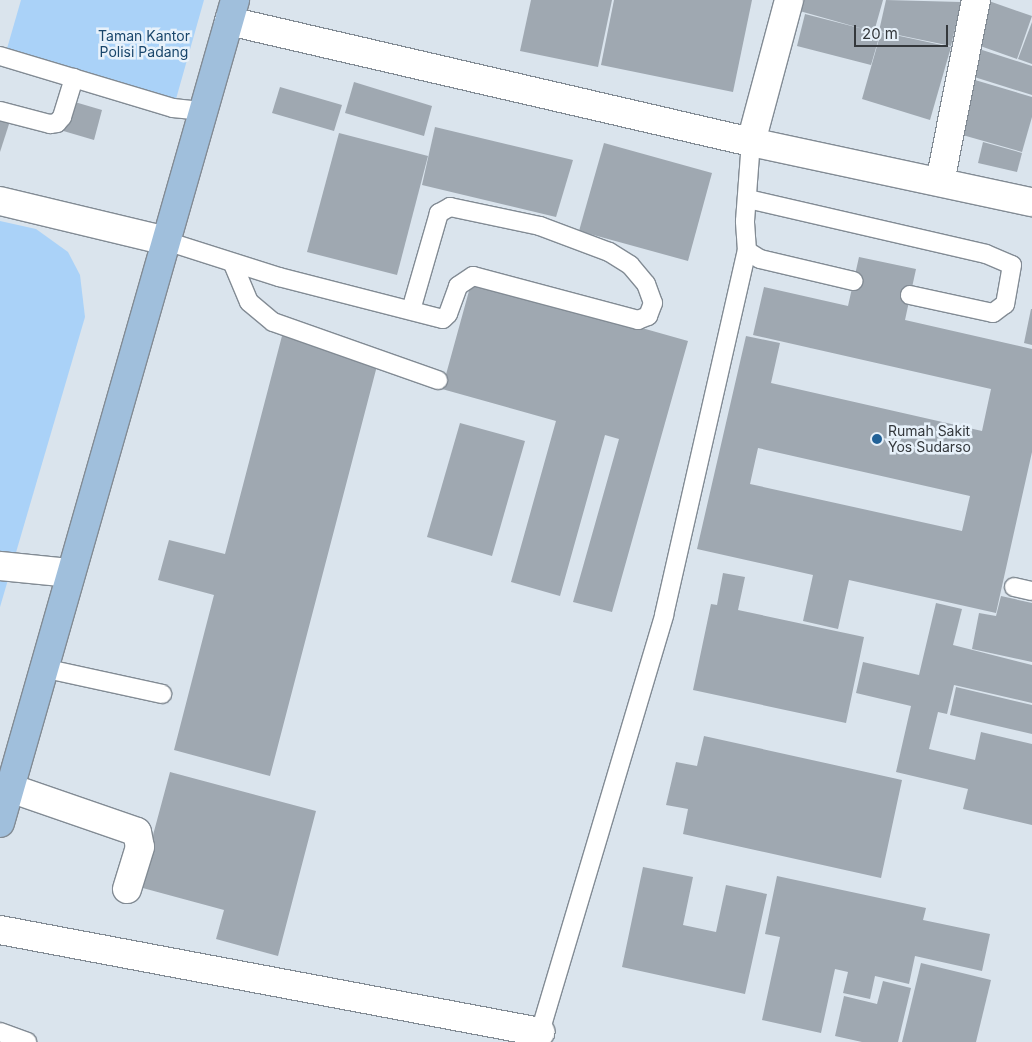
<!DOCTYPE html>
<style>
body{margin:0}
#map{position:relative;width:1032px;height:1042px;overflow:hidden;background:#dae4ed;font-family:Inter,sans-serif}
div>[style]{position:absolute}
.green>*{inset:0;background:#aad2f8}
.building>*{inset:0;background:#9fa8b1}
.roads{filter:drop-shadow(1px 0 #828b94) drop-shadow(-1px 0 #828b94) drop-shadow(0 1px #828b94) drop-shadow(0 -1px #828b94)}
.service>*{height:18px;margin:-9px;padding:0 9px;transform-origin:9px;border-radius:9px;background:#fff}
.minor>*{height:28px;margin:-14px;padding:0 14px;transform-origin:14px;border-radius:14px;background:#fff}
.primary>*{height:28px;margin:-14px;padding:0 14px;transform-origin:14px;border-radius:14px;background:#a0bfdc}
.dots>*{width:14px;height:14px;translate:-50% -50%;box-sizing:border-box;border:2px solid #e7f1fa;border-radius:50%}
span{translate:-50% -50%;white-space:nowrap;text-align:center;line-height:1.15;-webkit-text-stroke:5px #e7f1fa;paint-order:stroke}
.park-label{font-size:14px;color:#19466b}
.poi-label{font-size:14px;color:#34383c}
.left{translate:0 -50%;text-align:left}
.scale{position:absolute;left:854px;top:25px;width:94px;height:22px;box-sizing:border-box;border:2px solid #34383c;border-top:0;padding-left:6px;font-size:15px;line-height:18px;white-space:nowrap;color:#34383c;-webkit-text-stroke:4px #e7f1fa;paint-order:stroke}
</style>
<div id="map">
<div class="green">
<i style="clip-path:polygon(21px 0,204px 0,176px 99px,6px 52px)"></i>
<i style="clip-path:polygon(0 221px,36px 229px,68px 252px,80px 275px,85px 317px,0 607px)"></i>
</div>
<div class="building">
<i style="clip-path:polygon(531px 0,612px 0,598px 67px,520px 51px)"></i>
<i style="clip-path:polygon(614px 0,752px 0,733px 92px,601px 65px)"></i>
<i style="clip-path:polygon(791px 0,883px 0,874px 32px,880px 34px,871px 65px,797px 46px,805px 14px,867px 30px,789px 8px)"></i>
<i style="clip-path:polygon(886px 0,961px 2px,951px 46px,879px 31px)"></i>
<i style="clip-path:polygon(986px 0,1032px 16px,1017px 59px,969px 42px)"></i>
<i style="clip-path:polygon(1032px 22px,1032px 64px,1018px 59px)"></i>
<i style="clip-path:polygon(881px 32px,951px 47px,930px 120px,862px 99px)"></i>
<i style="clip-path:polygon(976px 48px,1032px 66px,1032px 95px,968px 75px)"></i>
<i style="clip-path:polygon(975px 80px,1032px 97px,1032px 117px,1022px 152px,959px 134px)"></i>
<i style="clip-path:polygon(354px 82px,432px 106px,424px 136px,345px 113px)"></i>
<i style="clip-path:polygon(280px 87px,342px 105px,334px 131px,272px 113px)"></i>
<i style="clip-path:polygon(68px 100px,102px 110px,94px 140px,60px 130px)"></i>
<i style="clip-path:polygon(0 117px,10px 121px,0 152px)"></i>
<i style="clip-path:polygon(435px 127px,573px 160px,556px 217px,422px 185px)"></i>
<i style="clip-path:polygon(339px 133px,428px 156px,397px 275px,307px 252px)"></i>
<i style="clip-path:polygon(983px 142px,1022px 153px,1017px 172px,978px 163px)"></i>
<i style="clip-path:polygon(604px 143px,712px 173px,688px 261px,579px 231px)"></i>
<i style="clip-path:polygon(evenodd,859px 257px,916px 269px,905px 320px,1032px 349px,1032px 452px,996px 613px,849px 580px,838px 629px,803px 621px,813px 575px,697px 549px,746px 336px,780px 343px,771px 383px,982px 431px,991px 389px,753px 335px,764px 287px,848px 306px,859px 257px,758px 448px,970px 496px,962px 531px,750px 484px,758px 448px)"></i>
<i style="clip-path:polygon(472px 280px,688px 341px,612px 612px,573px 602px,619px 439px,605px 435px,560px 596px,511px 582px,556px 421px,442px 389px)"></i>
<i style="clip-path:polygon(1031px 309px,1032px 309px,1032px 345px,1024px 343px)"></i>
<i style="clip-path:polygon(283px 332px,378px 362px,270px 776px,174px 750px,214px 595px,158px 580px,169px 540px,225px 554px)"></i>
<i style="clip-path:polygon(460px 423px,525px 441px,492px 556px,427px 537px)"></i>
<i style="clip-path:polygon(723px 573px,745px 577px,738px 610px,864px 637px,846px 723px,693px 690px,711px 604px,717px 605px)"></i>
<i style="clip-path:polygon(1001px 596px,1032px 603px,1032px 662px,972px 649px,979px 613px,996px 616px)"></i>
<i style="clip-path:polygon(936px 603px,962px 609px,953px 645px,1032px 665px,1032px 703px,954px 685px,947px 714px,938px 712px,929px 749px,975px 760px,981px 732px,1032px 744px,1032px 825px,963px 809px,968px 789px,896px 772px,911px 706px,856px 693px,863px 662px,919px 675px)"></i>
<i style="clip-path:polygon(956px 687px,1032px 705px,1032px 734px,950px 715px)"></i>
<i style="clip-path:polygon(704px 736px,902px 780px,881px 878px,683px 834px,688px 809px,666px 805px,676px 762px,697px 766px)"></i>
<i style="clip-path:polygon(170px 772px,316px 811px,278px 956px,216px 939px,224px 910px,139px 887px)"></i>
<i style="clip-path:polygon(643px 867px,693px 877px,683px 925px,716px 932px,726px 885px,767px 894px,745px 994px,622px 967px)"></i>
<i style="clip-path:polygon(777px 876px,926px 908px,923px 920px,990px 934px,982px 971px,915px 956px,909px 984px,875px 976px,870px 999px,843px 993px,848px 972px,835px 969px,821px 1033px,762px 1020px,780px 937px,765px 934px)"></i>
<i style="clip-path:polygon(921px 963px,991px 980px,976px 1042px,902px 1042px)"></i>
<i style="clip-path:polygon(883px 981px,911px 988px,898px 1042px,862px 1042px,835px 1036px,844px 996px,877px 1004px)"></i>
</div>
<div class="roads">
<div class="service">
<i style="left:0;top:56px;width:181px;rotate:16.7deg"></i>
<i style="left:173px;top:108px;width:30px;rotate:6deg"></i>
<i style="left:0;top:111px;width:52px;rotate:14.6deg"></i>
<i style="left:50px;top:124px;width:7px;rotate:-8deg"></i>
<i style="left:57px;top:123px;width:8px;rotate:-50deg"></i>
<i style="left:62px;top:117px;width:41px;rotate:-72.9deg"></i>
<i style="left:748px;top:199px;width:244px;rotate:13deg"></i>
<i style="left:986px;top:254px;width:28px;rotate:23deg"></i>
<i style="left:1012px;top:265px;width:40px;rotate:100deg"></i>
<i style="left:1005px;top:304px;width:15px;rotate:143deg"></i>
<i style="left:993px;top:313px;width:85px;rotate:-167.8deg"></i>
<i style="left:166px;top:241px;width:119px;rotate:17.7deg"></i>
<i style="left:279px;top:277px;width:169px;rotate:14.4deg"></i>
<i style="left:443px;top:319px;width:7px;rotate:-45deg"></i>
<i style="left:448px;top:314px;width:30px;rotate:-70deg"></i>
<i style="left:458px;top:286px;width:18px;rotate:-34deg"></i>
<i style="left:473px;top:276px;width:171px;rotate:14.9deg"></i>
<i style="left:638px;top:320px;width:11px;rotate:-22deg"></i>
<i style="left:648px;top:316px;width:14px;rotate:-69deg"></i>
<i style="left:653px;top:303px;width:20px;rotate:-110deg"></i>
<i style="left:646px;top:284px;width:25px;rotate:-130deg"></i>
<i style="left:630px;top:265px;width:25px;rotate:-148deg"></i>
<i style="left:609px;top:252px;width:74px;rotate:-159.4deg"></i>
<i style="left:540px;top:226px;width:92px;rotate:-168.1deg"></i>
<i style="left:450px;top:207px;width:13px;rotate:151deg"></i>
<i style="left:439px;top:213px;width:101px;rotate:106.1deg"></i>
<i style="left:747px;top:251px;width:15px;rotate:32deg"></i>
<i style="left:760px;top:259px;width:96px;rotate:13.3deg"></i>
<i style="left:233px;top:264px;width:41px;rotate:67.2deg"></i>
<i style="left:249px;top:302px;width:31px;rotate:40deg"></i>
<i style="left:273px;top:322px;width:175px;rotate:19.4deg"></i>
<i style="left:1014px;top:587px;width:18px;rotate:13deg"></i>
<i style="left:43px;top:668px;width:122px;rotate:12.3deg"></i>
<i style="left:0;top:1032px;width:29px;rotate:20deg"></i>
<i style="left:540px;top:1032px;width:435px;rotate:-73.4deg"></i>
<i style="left:664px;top:615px;width:373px;rotate:-77.2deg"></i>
<i style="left:747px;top:251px;width:30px;rotate:-94deg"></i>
<i style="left:745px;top:221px;width:79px;rotate:-85.7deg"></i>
</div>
<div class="minor">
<i style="left:229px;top:21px;width:536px;rotate:13.05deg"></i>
<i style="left:751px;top:142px;width:287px;rotate:12.1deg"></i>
<i style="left:751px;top:142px;width:147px;rotate:-75deg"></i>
<i style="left:940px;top:182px;width:186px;rotate:-78.8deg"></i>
<i style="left:0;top:201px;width:171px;rotate:13.5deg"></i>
<i style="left:0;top:566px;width:70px;rotate:5.7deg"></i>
<i style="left:10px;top:788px;width:134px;rotate:19.1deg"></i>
<i style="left:137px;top:832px;width:15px;rotate:79deg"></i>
<i style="left:140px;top:847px;width:44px;rotate:107.2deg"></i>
<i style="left:0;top:930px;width:550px;rotate:10.7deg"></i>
</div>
<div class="primary">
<i style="left:0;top:823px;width:856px;rotate:-74.06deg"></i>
</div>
</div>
<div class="dots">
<i style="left:877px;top:439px;background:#216197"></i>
</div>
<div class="park-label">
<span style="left:144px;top:44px">Taman Kantor<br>Polisi Padang</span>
</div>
<div class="poi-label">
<span class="left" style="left:888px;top:439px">Rumah Sakit<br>Yos Sudarso</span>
</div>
<div class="scale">20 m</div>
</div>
